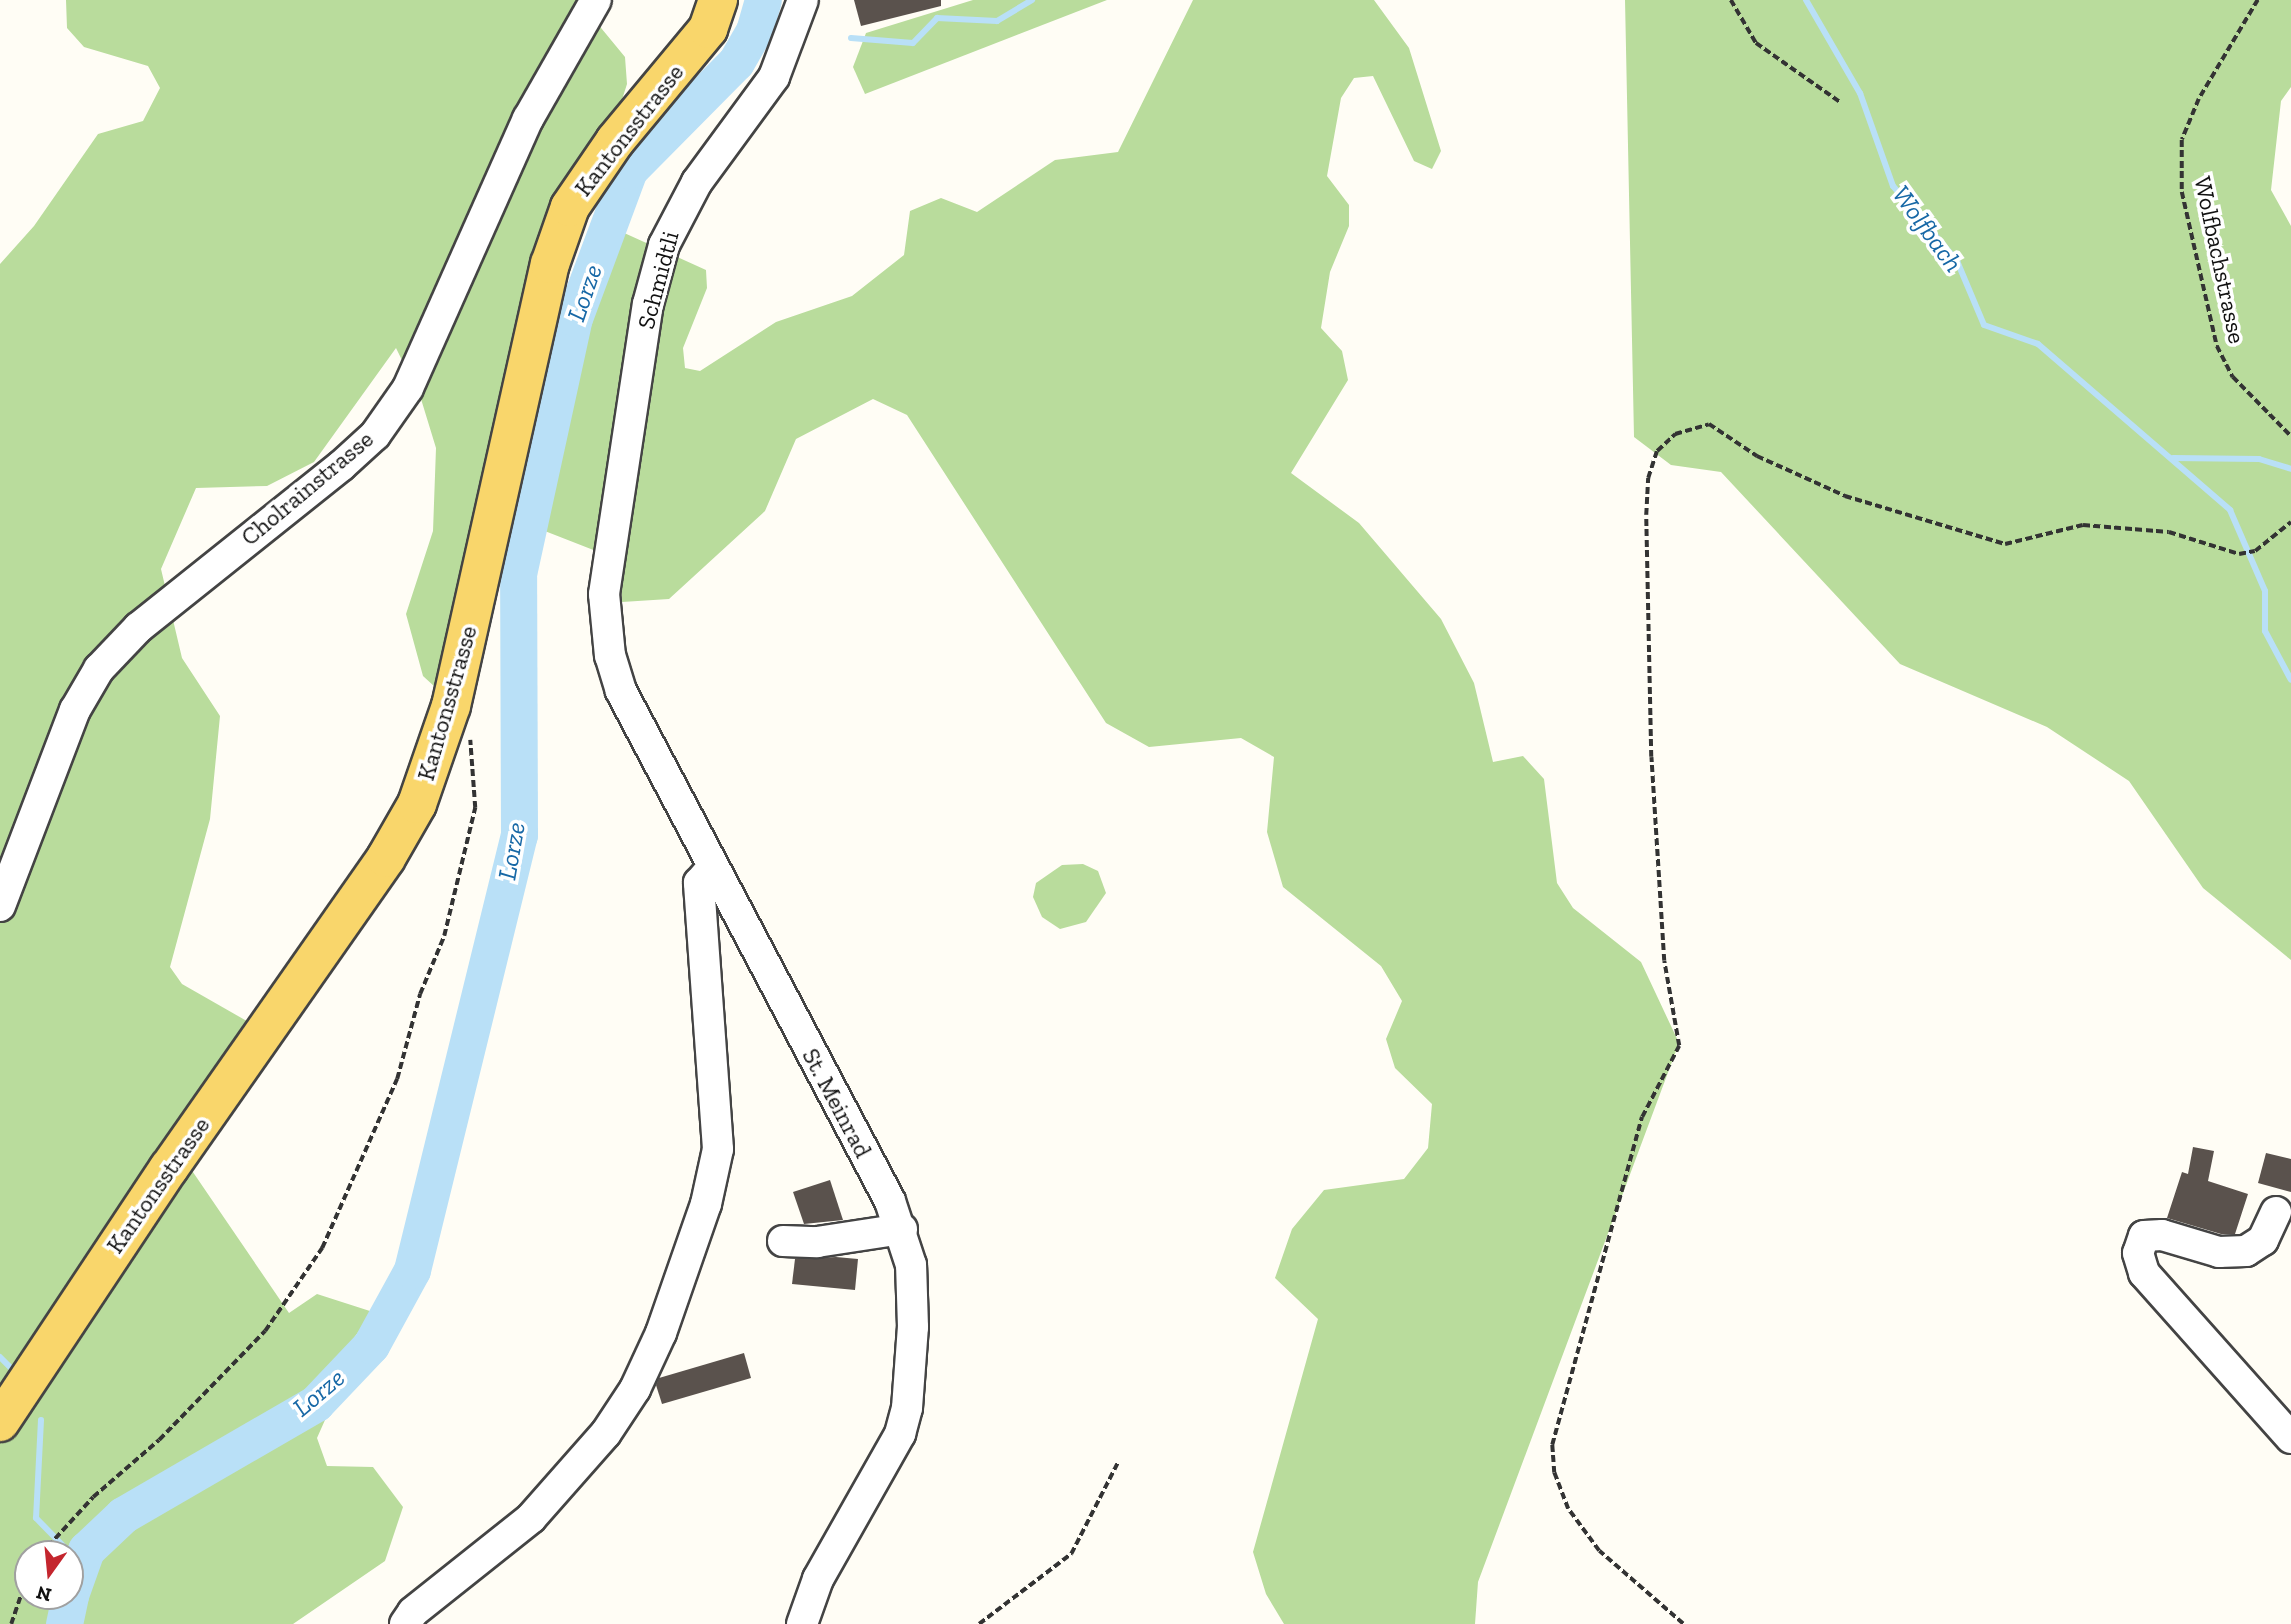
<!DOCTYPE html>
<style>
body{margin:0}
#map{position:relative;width:2291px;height:1624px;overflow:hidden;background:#fffdf5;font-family:"Zilla Slab",serif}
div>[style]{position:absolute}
.forest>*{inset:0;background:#b9dc9c}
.stream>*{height:6px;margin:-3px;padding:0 3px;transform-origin:3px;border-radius:3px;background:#b9e0f7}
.river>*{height:37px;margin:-18.5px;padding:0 18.5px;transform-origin:18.5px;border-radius:18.5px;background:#b9e0f7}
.building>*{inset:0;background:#5a524d}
.path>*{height:3.5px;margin-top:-1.75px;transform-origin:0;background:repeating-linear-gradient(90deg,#333 0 7px,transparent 0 10.5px)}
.roads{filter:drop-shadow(2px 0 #444) drop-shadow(-2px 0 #444) drop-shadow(0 2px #444) drop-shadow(0 -2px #444)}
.minor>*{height:30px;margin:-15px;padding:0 15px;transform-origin:15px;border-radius:15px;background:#fff}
.major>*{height:38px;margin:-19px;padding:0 19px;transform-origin:19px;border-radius:19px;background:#f9d66b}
span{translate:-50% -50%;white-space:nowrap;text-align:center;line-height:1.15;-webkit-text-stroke:7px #fff;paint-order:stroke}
.street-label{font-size:24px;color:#111}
.water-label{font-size:26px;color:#1768a6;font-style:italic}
.north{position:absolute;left:14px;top:1540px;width:70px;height:70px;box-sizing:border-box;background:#fff;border:2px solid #a0a0a0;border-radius:50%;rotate:195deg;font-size:19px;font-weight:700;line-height:28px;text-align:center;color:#111}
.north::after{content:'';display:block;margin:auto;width:24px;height:32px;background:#c4262e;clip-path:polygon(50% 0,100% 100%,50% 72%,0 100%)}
</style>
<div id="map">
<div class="forest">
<i style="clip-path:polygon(evenodd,66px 0,578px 0,625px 57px,627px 84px,435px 687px,423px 676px,406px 614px,433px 531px,436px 448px,421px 399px,396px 348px,314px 462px,267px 486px,196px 488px,161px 569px,182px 658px,220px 716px,210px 819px,170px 967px,182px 984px,252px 1024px,169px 1137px,289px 1313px,317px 1294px,373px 1312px,345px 1350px,333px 1402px,317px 1438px,327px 1466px,373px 1467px,403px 1507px,385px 1561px,293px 1624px,0 1624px,0 264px,34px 226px,98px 134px,143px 121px,160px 88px,148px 66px,84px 47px,67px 28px,66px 0,28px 1554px,70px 1554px,70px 1596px,28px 1596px,28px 1554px)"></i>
<i style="clip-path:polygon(973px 0,1107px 0,865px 94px,853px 67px,866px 33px)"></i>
<i style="clip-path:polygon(1193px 0,1374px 0,1409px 48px,1441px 151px,1432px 169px,1414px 161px,1373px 76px,1354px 78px,1341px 98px,1327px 176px,1349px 205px,1349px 226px,1330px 272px,1321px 328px,1342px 351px,1348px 380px,1291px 473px,1359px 523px,1441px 619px,1474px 683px,1493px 762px,1523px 756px,1544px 779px,1557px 883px,1573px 908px,1641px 962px,1679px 1043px,1478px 1582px,1475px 1624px,1284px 1624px,1266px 1594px,1253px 1552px,1318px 1319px,1275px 1278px,1292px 1229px,1324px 1190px,1404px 1179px,1428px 1148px,1432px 1104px,1395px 1068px,1386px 1039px,1402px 1001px,1381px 966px,1283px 887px,1267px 832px,1274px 757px,1241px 738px,1149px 747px,1106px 723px,907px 415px,873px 399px,796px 439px,765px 511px,669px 599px,622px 602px,619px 560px,532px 526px,611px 227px,706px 270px,707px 288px,683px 348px,685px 368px,700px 371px,776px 322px,852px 296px,904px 255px,910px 211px,941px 198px,977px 212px,1055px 160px,1118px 152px)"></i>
<i style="clip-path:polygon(1625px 0,2291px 0,2291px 87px,2281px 101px,2271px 190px,2291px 226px,2291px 960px,2203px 888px,2129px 781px,2047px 727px,1900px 664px,1721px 472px,1671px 465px,1634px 437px)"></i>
<i style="clip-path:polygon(1083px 864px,1098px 871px,1106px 893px,1086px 922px,1060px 929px,1042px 917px,1033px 897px,1036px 883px,1062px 865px)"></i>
</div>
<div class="stream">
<i style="left:1806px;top:0;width:108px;rotate:59.9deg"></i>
<i style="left:1860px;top:93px;width:99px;rotate:70.5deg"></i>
<i style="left:1893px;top:186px;width:99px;rotate:49.5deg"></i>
<i style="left:1957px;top:261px;width:69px;rotate:67.1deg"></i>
<i style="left:1984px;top:325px;width:57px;rotate:19.4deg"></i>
<i style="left:2038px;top:344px;width:254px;rotate:40.8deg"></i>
<i style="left:2230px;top:510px;width:88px;rotate:66.6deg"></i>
<i style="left:2265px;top:591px;width:40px;rotate:90deg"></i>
<i style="left:2265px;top:631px;width:55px;rotate:62deg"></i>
<i style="left:851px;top:38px;width:62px;rotate:4.6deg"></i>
<i style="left:913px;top:43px;width:35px;rotate:-46deg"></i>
<i style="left:937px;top:18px;width:60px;rotate:2.9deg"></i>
<i style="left:997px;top:21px;width:41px;rotate:-31deg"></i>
<i style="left:2173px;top:458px;width:86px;rotate:0.7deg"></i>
<i style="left:2259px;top:459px;width:34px;rotate:17deg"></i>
<i style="left:0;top:1357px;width:23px;rotate:45deg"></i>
<i style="left:41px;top:1420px;width:98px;rotate:92.9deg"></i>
<i style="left:36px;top:1518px;width:62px;rotate:45.7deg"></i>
</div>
<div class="river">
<i style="left:70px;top:1595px;width:48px;rotate:-70.4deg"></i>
<i style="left:86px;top:1550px;width:51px;rotate:-43.4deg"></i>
<i style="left:123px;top:1515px;width:223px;rotate:-30.1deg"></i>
<i style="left:316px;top:1403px;width:80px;rotate:-46.5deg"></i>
<i style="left:371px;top:1345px;width:85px;rotate:-61.3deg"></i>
<i style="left:412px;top:1270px;width:448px;rotate:-76.2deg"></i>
<i style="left:519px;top:835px;width:261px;rotate:-90.2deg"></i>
<i style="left:518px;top:574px;width:262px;rotate:-77.7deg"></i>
<i style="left:574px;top:318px;width:158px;rotate:-69.6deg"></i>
<i style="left:629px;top:170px;width:152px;rotate:-45.3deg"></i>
<i style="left:736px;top:62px;width:36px;rotate:-60deg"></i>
<i style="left:754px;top:31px;width:32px;rotate:-74deg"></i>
<i style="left:64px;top:1624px;width:29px;rotate:-78deg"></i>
</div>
<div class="building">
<i style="clip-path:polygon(854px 0,941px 0,941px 6px,861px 26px)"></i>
<i style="clip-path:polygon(2193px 1147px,2214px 1151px,2208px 1181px,2248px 1194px,2235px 1234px,2221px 1234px,2167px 1218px,2182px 1172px,2188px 1174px)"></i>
<i style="clip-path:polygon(2266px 1153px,2291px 1159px,2291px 1192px,2258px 1183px)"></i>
<i style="clip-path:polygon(830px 1180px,843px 1220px,804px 1224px,793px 1192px)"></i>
<i style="clip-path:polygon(836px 1257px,858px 1259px,855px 1290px,792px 1284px,795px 1259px)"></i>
<i style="clip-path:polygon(744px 1353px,751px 1378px,662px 1404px,656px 1385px,659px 1378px)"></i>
</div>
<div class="path">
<i style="left:1731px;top:0;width:50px;rotate:59.8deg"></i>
<i style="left:1756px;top:43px;width:103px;rotate:35.1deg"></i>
<i style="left:2258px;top:0;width:115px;rotate:120.8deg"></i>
<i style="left:2199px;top:99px;width:44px;rotate:112.5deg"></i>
<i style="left:2182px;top:140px;width:52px;rotate:90deg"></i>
<i style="left:2182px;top:192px;width:158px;rotate:77.2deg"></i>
<i style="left:2217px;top:346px;width:35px;rotate:63deg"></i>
<i style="left:2233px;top:377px;width:83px;rotate:45.5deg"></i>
<i style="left:41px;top:1554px;width:77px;rotate:-47.6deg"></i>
<i style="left:93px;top:1497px;width:87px;rotate:-40.8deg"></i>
<i style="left:159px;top:1440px;width:152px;rotate:-45.8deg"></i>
<i style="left:265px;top:1331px;width:101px;rotate:-55.5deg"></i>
<i style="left:322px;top:1248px;width:185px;rotate:-66.1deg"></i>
<i style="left:397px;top:1079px;width:88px;rotate:-74.9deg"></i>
<i style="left:420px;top:994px;width:63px;rotate:-67.5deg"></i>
<i style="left:444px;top:936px;width:132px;rotate:-76.4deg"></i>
<i style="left:475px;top:808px;width:68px;rotate:-94.2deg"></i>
<i style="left:11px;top:1624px;width:53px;rotate:-71.2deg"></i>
<i style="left:979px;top:1624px;width:116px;rotate:-37.3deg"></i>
<i style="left:1071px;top:1554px;width:103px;rotate:-62.9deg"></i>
<i style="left:1683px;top:1624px;width:111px;rotate:-139deg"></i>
<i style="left:1599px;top:1551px;width:52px;rotate:-126.4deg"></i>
<i style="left:1568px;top:1509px;width:39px;rotate:-111deg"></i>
<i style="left:1554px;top:1473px;width:28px;rotate:-94deg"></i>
<i style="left:1552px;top:1445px;width:340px;rotate:-74.7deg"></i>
<i style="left:1642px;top:1117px;width:80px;rotate:-62.5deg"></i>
<i style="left:1679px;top:1046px;width:86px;rotate:-100deg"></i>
<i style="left:1664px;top:961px;width:204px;rotate:-93.6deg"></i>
<i style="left:1651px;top:757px;width:242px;rotate:-91.2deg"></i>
<i style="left:1646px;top:515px;width:37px;rotate:-87deg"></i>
<i style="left:1648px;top:478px;width:28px;rotate:-72deg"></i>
<i style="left:1657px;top:451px;width:25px;rotate:-43deg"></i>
<i style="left:1675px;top:434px;width:35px;rotate:-16deg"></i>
<i style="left:1709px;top:424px;width:58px;rotate:33.7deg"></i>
<i style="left:1757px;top:456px;width:97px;rotate:24.4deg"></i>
<i style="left:1845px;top:496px;width:167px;rotate:16.7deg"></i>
<i style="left:2005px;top:544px;width:80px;rotate:-13.7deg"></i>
<i style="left:2083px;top:525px;width:86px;rotate:4.7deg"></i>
<i style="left:2169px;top:532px;width:73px;rotate:17.4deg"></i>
<i style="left:2239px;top:554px;width:16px;rotate:-11deg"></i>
<i style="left:2255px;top:551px;width:46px;rotate:-38.9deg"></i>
</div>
<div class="roads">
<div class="minor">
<i style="left:0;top:906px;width:210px;rotate:-69.1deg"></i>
<i style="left:75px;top:710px;width:48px;rotate:-59.7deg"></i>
<i style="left:99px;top:669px;width:57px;rotate:-46.4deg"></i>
<i style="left:138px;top:628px;width:260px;rotate:-38.6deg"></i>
<i style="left:341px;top:466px;width:46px;rotate:-42.4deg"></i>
<i style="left:375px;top:435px;width:57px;rotate:-54.9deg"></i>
<i style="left:408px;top:388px;width:295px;rotate:-66deg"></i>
<i style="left:528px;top:119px;width:137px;rotate:-60.3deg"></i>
<i style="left:2276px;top:1212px;width:31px;rotate:115deg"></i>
<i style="left:2263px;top:1240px;width:20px;rotate:147deg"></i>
<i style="left:2246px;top:1251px;width:27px;rotate:178deg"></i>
<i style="left:2219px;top:1252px;width:59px;rotate:-163.4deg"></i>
<i style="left:2162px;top:1235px;width:18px;rotate:177deg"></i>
<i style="left:2144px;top:1236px;width:18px;rotate:109deg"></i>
<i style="left:2138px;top:1253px;width:21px;rotate:73deg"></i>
<i style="left:2144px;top:1273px;width:221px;rotate:48.3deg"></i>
<i style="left:783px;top:1241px;width:34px;rotate:2deg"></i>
<i style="left:817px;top:1242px;width:86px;rotate:-8.7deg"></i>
<i style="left:405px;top:1624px;width:14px;rotate:-56deg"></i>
<i style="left:413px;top:1612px;width:151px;rotate:-38.5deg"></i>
<i style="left:531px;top:1518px;width:113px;rotate:-48.6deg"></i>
<i style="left:606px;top:1433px;width:53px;rotate:-56.6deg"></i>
<i style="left:635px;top:1389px;width:62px;rotate:-65.1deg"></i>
<i style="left:661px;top:1333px;width:137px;rotate:-70.8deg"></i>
<i style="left:706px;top:1204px;width:56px;rotate:-77.7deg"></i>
<i style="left:718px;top:1149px;width:267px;rotate:-94.1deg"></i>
<i style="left:699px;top:883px;width:18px;rotate:-49deg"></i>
<i style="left:802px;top:1624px;width:48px;rotate:-70.4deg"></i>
<i style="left:818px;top:1579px;width:167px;rotate:-60.5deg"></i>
<i style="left:900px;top:1434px;width:27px;rotate:-75deg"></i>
<i style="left:907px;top:1408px;width:81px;rotate:-85.8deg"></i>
<i style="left:913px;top:1327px;width:62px;rotate:-91.8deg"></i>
<i style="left:911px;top:1265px;width:67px;rotate:-108.2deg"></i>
<i style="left:890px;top:1201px;width:577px;rotate:-117.81deg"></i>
<i style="left:621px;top:691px;width:37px;rotate:-107deg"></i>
<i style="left:610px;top:656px;width:62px;rotate:-95.5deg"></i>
<i style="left:604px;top:594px;width:293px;rotate:-81.4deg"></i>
<i style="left:648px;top:304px;width:61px;rotate:-74.8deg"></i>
<i style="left:664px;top:245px;width:71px;rotate:-62.4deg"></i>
<i style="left:697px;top:182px;width:130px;rotate:-53.7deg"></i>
<i style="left:774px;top:77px;width:82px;rotate:-69.4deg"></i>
</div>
<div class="major">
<i style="left:0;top:1422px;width:305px;rotate:-56.4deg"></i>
<i style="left:169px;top:1168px;width:378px;rotate:-55deg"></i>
<i style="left:386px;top:858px;width:62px;rotate:-60.1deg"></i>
<i style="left:417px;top:804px;width:104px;rotate:-70.9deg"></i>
<i style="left:451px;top:706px;width:453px;rotate:-77.4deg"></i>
<i style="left:550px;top:264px;width:60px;rotate:-70.7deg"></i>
<i style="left:570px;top:207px;width:80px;rotate:-55.7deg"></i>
<i style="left:615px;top:141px;width:146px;rotate:-50.3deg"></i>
<i style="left:708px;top:29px;width:31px;rotate:-71deg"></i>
</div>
</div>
<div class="street-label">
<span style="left:629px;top:130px;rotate:-52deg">Kantonsstrasse</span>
<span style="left:2220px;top:260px;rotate:78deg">Wolfbachstrasse</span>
<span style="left:658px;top:280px;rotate:-75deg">Schmidtli</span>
<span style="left:307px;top:488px;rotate:-40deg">Cholrainstrasse</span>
<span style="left:447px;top:703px;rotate:-74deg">Kantonsstrasse</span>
<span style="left:837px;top:1103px;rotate:62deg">St. Meinrad</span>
<span style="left:158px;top:1185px;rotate:-55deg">Kantonsstrasse</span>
</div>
<div class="water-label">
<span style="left:1927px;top:229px;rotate:54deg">Wolfbach</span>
<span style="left:585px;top:293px;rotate:-71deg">Lorze</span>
<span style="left:512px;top:851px;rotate:-80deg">Lorze</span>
<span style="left:319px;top:1393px;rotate:-40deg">Lorze</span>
</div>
<div class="north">N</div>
</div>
